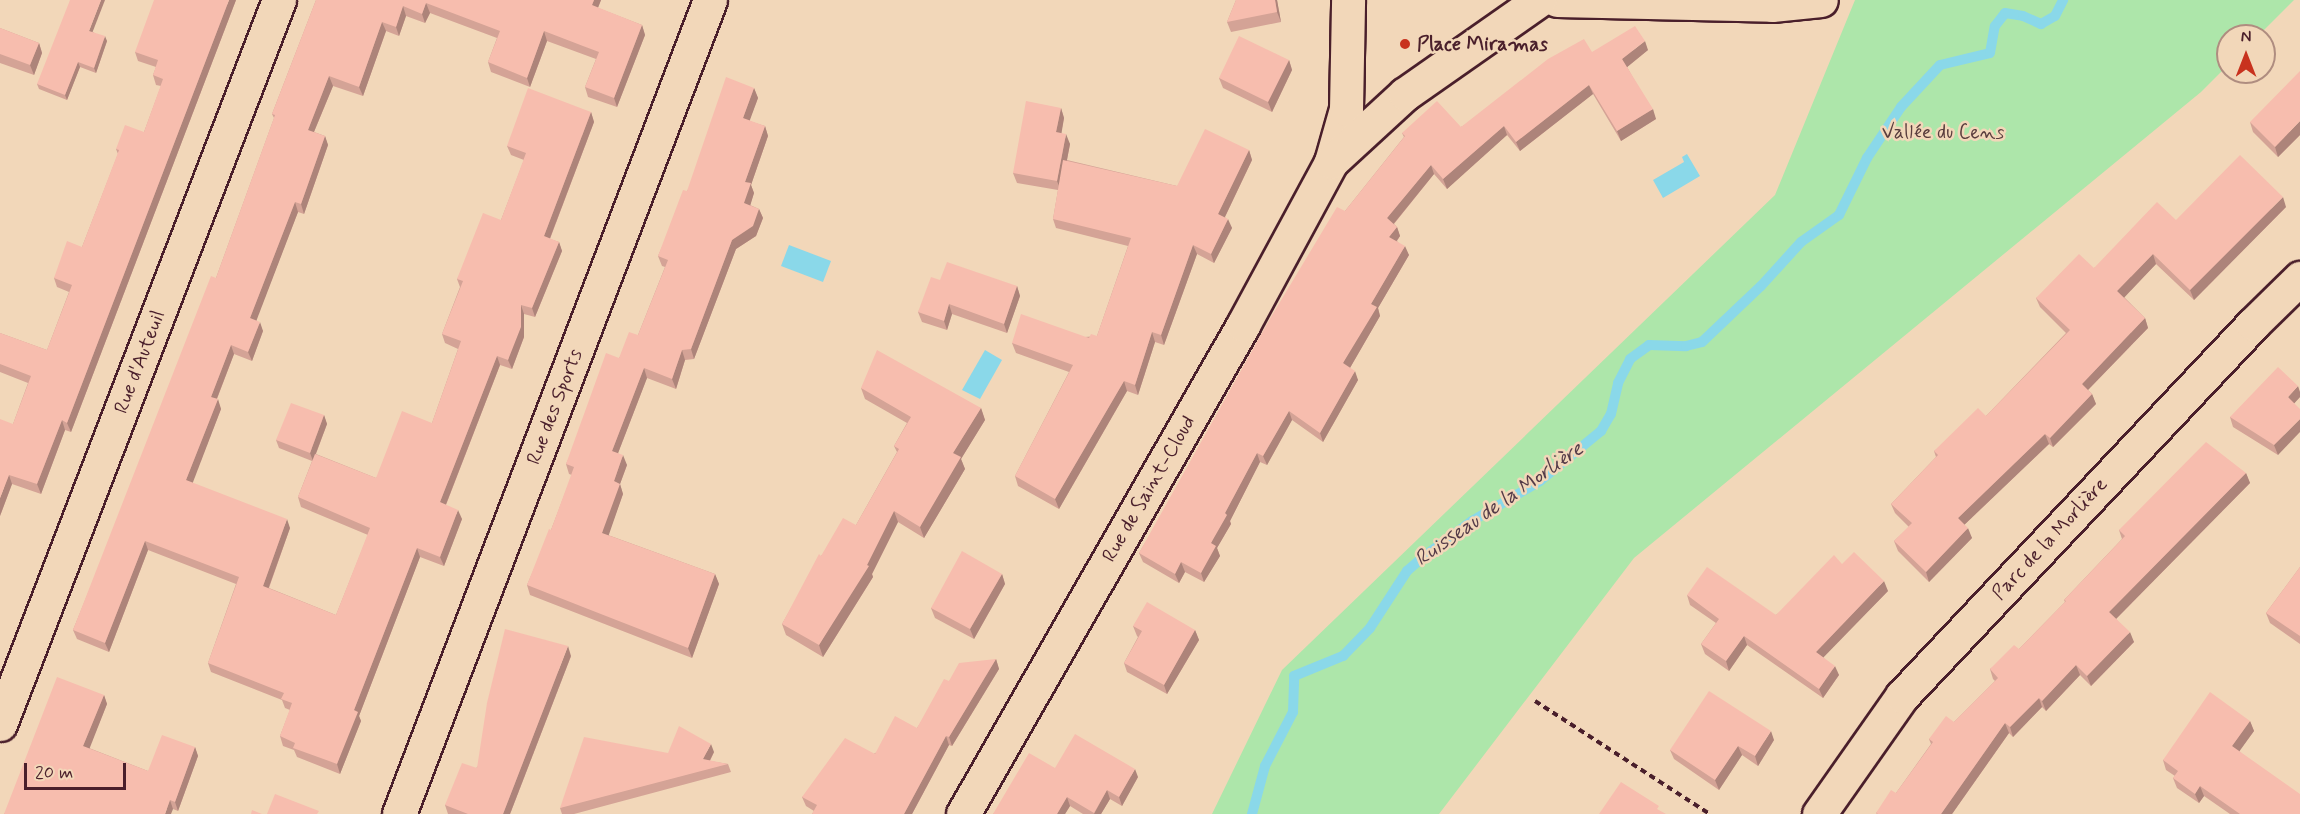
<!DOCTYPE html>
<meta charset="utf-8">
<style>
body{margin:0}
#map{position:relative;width:2300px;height:814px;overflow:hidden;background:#f2d7b9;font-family:Mynerve,sans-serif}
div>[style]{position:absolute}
.green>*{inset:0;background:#ade6aa}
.water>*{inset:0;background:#8ad8e9}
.stream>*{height:10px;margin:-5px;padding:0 5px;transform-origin:5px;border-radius:5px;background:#8ad8e9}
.path>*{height:4px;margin-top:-2px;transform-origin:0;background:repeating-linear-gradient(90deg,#4a1f2b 0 6px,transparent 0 10.5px)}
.roads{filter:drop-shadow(2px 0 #4a1f2b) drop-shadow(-2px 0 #4a1f2b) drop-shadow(0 2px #4a1f2b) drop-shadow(0 -2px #4a1f2b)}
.street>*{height:33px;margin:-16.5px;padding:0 16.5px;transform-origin:16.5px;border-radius:16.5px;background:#f2d7b9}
.wall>*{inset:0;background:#d4a396}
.shaded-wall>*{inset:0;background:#ad847a}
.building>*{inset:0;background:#f7bdae}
.dots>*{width:16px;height:16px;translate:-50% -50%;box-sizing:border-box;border:3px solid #f2d7b9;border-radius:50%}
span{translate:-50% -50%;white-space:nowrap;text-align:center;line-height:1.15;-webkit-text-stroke:5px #f2d7b9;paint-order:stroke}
.poi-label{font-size:20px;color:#4a1f2b;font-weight:700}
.left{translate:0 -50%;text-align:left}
.park-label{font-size:20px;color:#593d3e}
.street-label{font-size:20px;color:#4a1f2b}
.water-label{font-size:21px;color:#543b48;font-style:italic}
.north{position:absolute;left:2216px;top:24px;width:60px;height:60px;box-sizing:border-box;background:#f2d7b9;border:2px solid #af8d80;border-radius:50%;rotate:0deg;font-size:16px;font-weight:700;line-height:24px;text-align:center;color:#4a1f2b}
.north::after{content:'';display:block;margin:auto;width:21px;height:27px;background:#c8321e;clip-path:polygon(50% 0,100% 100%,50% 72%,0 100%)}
.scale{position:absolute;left:24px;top:763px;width:102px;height:27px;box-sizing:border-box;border:3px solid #4a1f2b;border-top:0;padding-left:8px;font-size:18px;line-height:21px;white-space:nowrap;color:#4a1f2b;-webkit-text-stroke:4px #f2d7b9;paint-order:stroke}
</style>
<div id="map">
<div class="green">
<i style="clip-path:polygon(1855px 0,2294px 0,2258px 36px,2228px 36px,2228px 65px,2201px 92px,1634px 558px,1439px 814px,1212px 814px,1282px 670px,1775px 195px)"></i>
</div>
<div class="water">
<i style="clip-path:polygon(1687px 154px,1700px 176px,1663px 198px,1653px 180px,1684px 162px,1682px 157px)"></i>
<i style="clip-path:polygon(789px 245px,831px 261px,823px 282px,781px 266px)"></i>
<i style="clip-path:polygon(985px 350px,1002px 360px,980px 399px,962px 390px)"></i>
</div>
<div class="stream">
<i style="left:1252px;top:814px;width:50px;rotate:-74.8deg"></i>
<i style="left:1265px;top:766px;width:61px;rotate:-62.6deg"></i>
<i style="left:1293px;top:712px;width:36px;rotate:-88deg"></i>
<i style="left:1294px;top:676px;width:53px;rotate:-22.2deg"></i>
<i style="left:1343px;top:656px;width:39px;rotate:-46deg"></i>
<i style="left:1370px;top:628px;width:68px;rotate:-57deg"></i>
<i style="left:1407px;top:571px;width:21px;rotate:-41deg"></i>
<i style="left:1423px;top:557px;width:61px;rotate:-36.3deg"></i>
<i style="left:1472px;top:521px;width:79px;rotate:-30.5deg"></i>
<i style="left:1540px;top:481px;width:79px;rotate:-39.3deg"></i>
<i style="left:1601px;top:431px;width:20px;rotate:-60deg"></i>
<i style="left:1611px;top:414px;width:32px;rotate:-77deg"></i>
<i style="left:1618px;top:383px;width:27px;rotate:-63deg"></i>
<i style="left:1630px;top:359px;width:24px;rotate:-36deg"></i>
<i style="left:1649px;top:345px;width:37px;rotate:2deg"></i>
<i style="left:1686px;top:346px;width:16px;rotate:-14deg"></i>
<i style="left:1702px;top:342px;width:81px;rotate:-43.5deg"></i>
<i style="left:1761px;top:286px;width:59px;rotate:-47.7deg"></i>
<i style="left:1801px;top:242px;width:47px;rotate:-35.4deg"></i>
<i style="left:1839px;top:215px;width:64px;rotate:-63.8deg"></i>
<i style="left:1867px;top:158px;width:61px;rotate:-56.3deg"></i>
<i style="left:1901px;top:107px;width:57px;rotate:-47.1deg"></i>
<i style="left:1940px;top:65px;width:51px;rotate:-13.5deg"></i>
<i style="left:1990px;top:53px;width:27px;rotate:-80deg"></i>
<i style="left:1995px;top:26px;width:16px;rotate:-52deg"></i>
<i style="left:2005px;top:13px;width:18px;rotate:9deg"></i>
<i style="left:2023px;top:16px;width:20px;rotate:24deg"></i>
<i style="left:2041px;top:24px;width:16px;rotate:-30deg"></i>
<i style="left:2055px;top:16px;width:18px;rotate:-63deg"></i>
</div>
<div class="path">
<i style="left:1535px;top:701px;width:208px;rotate:32.9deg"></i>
</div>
<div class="roads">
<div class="street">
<i style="left:1557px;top:0;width:215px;rotate:1.3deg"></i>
<i style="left:1772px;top:5px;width:49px;rotate:-5.8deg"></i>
<i style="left:1331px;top:162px;width:55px;rotate:-74.2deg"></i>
<i style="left:1346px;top:109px;width:109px;rotate:-88.9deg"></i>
<i style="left:0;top:724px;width:776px;rotate:-68.93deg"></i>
<i style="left:399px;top:814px;width:871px;rotate:-69.09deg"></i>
<i style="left:963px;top:814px;width:563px;rotate:-60.2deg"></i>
<i style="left:1243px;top:325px;width:185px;rotate:-61.6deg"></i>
<i style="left:1331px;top:162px;width:100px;rotate:-42.6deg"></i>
<i style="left:1405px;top:94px;width:164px;rotate:-35deg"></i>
<i style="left:1819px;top:814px;width:144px;rotate:-54.9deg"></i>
<i style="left:1902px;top:696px;width:511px;rotate:-46.66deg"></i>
<i style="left:2253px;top:324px;width:66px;rotate:-44.4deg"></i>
</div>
</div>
<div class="wall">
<i style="clip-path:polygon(236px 0,71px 432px,65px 430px,41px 494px,12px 484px,0 516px,13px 424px,28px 383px,0 372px,0 333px,47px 350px,69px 292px,57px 287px,54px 278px,82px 247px,118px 154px,116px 149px,144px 132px,161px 86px,156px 85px,153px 75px,156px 67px,138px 61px,135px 52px)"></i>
<i style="clip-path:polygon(316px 0,601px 0,598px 8px,642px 25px,645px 35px,617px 107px,588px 97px,585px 87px,596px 59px,547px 41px,530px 87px,491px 72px,488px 62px,497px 38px,430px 13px,425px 23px,406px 16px,399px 36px,386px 31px,363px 96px,333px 86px,314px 132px,325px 136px,328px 145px,304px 214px,298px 212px,256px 320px,263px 331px,252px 361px,234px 354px,217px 399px,221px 409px,192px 483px,290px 528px,269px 588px,336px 615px,368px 535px,301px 507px,298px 497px,312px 461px,279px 448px,276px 440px,324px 415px,327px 424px,316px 454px,376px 478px,432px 423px,458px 349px,445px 343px,442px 334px,460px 287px,457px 279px,501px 220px,524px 160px,511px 155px,507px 146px,591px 112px,594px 122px,550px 239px,559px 242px,562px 251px,535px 317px,524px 314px,524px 337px,512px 369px,500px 365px,446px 505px,462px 519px,444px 566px,420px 557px,359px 716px,361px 721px,340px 774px,297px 757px,294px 750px,283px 746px,280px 736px,290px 710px,285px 708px,282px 700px,211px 672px,208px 663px,236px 584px,148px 550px,109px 652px,77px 639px,73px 630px,216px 278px,274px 118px,272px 114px)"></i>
<i style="clip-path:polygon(1236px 0,1277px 0,1281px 22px,1231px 32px,1227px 22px)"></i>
<i style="clip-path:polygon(0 28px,39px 43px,42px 53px,34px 75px,0 63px)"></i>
<i style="clip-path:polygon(93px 32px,107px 41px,96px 73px,80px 67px,67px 100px,39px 89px,37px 84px)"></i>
<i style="clip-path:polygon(1648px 50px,1627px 67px,1656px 119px,1621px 141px,1593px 94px,1520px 151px,1507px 135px,1447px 189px,1434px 174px,1394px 224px,1397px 227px,1400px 236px,1397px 241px,1409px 255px,1378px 308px,1380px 316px,1350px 368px,1358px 380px,1323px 442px,1292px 420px,1267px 465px,1260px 462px,1230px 521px,1231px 524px,1217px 548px,1220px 556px,1204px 582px,1185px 572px,1179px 583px,1143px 562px,1139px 553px,1345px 211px,1404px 137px,1402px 133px,1461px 127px,1592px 52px)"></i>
<i style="clip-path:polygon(1289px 60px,1292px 70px,1272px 112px,1223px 88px,1219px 78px)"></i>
<i style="clip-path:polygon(754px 88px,758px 98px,749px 121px,765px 126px,768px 136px,751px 185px,754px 193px,750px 205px,759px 209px,763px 218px,756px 236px,736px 249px,694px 359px,685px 360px,676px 389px,647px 378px,618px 453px,627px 465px,620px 484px,623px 494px,608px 535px,715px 574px,719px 584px,692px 658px,530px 595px,527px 585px,551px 530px,572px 475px,569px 474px,566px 464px,619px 358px,638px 335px,665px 267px,662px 266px,658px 256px,687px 191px)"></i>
<i style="clip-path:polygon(1061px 108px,1064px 118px,1061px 133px,1070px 144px,1067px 160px,1177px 186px,1249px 150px,1252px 160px,1225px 217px,1232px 228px,1214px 263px,1197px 254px,1164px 345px,1155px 342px,1138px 395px,1127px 391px,1059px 509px,1018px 486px,1015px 476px,1069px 372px,1016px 353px,1012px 343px,1097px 336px,1128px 246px,1056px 228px,1053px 219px,1058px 190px,1017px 183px,1013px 173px)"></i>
<i style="clip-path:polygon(2250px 122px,2300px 135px,2278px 157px,2253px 132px)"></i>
<i style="clip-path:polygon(2286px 207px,2194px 300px,2156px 264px,2124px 297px,2145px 318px,2148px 328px,2088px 390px,2092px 394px,2096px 404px,2053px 447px,2049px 444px,1964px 525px,1972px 538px,1929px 582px,1898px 551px,1894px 541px,1909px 527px,1895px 513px,1891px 504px,1936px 457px,1934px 451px,1986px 416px,2066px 333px,2040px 307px,2036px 298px,2094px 268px,2176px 220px)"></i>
<i style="clip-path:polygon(940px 280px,1017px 286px,1020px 296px,1007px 333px,952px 314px,947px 330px,922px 322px,918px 312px)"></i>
<i style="clip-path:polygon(861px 388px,981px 408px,985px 420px,961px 459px,965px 469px,924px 538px,898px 522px,872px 574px,873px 577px,823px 657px,786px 635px,782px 624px,821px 556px,856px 525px,897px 452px,894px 446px,907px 423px,865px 399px)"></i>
<i style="clip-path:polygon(2300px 397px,2294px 403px,2278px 455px,2233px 427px,2230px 417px)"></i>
<i style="clip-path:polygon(2246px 473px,2250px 483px,2116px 619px,2134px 642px,2091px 686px,2080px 675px,2046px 711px,2042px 707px,2013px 737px,2009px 733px,1952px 814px,1877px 814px,1876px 813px,1896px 793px,1931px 744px,1929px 739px,1954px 722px,1995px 681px,1993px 679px,1990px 669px,2019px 649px,2065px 602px,2064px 600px,2122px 539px,2119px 530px)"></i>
<i style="clip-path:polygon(1842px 564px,1888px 591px,1823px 657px,1839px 675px,1823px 698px,1747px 645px,1729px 671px,1705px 654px,1701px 644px,1716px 623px,1690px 605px,1687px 595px,1776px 615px)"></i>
<i style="clip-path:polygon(2300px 567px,2300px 644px,2270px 623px,2266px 613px)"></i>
<i style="clip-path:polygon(1002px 574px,1005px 584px,974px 639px,935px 618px,931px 608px)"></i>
<i style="clip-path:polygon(1133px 626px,1195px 630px,1199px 640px,1167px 694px,1127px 672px,1124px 663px,1138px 637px,1137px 636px)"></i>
<i style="clip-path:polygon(571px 656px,510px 814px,448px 814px,445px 805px)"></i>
<i style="clip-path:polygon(996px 659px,999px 669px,952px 746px,949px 745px,912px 814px,812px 814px,814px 811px,806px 806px,802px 797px,917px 728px,949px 681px)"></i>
<i style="clip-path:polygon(104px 695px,107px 704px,89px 748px,148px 771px,195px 747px,198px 756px,178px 811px,173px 809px,4px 814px)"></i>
<i style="clip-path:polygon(2250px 721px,2254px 731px,2239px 751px,2300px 814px,2230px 814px,2204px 796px,2199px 803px,2177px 788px,2173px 778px,2175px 776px,2166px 770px,2163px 760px)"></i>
<i style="clip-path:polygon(1774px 740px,1758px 766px,1742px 755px,1719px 790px,1674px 759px,1670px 750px)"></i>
<i style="clip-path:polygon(714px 752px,710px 761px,728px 764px,731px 772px,574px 814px,562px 814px,560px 808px,668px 753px)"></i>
<i style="clip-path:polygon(1055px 768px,1138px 777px,1122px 806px,1110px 799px,1101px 814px,1083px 814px,1070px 806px,1065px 814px,993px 814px)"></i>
</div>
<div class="shaded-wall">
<i style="clip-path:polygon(101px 0,105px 0,91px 36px,89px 31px)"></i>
<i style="clip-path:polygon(229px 0,236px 0,71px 432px,67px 423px)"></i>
<i style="clip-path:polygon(594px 0,601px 0,595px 15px,592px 5px)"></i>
<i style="clip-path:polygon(1275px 0,1277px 0,1281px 22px,1277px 12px)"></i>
<i style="clip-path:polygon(426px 3px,430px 13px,425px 23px,422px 14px)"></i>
<i style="clip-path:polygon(403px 6px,406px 16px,399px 36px,396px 27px)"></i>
<i style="clip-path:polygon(382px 22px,386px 31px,363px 96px,359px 87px)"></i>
<i style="clip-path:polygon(642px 25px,645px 35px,617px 107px,614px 98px)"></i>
<i style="clip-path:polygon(544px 31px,547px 41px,530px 87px,527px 78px)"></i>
<i style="clip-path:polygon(105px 36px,107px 41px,96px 73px,94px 68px)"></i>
<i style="clip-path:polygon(1645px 41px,1648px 50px,1626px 68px,1622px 59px)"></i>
<i style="clip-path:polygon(39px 43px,42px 53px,34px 75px,30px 65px)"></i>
<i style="clip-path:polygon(1289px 60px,1292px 70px,1272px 112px,1268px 102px)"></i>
<i style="clip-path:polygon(78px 62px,80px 67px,67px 100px,65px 95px)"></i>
<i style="clip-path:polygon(329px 76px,333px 86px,311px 139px,308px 130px)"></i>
<i style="clip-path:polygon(1589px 85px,1593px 94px,1520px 151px,1516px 142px)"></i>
<i style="clip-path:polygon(754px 88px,758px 98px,747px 128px,743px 118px)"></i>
<i style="clip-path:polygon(1061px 108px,1064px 118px,1060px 142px,1056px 132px)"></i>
<i style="clip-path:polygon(1653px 109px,1656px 119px,1621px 141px,1617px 131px)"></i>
<i style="clip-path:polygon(591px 112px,594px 122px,547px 246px,544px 236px)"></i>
<i style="clip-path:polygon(2300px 121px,2300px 135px,2278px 157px,2275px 147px)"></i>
<i style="clip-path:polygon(765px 126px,768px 136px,751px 185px,754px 193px,748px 213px,744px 203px,745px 182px)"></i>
<i style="clip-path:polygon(1504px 126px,1507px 135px,1447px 189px,1443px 179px)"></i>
<i style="clip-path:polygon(1066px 134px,1070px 144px,1061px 191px,1057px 181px)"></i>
<i style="clip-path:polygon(325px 136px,328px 145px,304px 214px,301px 204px)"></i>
<i style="clip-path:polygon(1249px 150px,1252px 160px,1222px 223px,1218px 214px)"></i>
<i style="clip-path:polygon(1431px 165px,1434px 174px,1391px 227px,1387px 218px)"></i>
<i style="clip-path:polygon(2283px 197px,2286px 207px,2194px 300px,2190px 290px)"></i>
<i style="clip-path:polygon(295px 202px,298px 212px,254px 327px,250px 318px)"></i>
<i style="clip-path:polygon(759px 209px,763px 218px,756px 236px,736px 249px,694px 359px,691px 349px,732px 240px)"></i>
<i style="clip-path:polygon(1228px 219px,1232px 228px,1214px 263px,1211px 254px)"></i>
<i style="clip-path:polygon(1397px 227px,1400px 236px,1393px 246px,1389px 237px)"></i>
<i style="clip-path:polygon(559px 242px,562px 251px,535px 317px,532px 308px)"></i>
<i style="clip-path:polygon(1193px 245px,1197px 254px,1164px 345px,1161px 335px)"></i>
<i style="clip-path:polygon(1405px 246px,1409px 255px,1378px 308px,1380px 316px,1347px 373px,1343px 363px,1371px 304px)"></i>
<i style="clip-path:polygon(2153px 254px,2156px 264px,2121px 301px,2117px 291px)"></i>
<i style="clip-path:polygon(1017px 286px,1020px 296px,1007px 333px,1004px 324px)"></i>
<i style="clip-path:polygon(949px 304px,952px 314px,947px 330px,944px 321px)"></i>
<i style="clip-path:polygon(521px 305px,524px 314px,524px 337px,512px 369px,508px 360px)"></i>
<i style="clip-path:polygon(2145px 318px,2148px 328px,2085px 393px,2082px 384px)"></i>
<i style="clip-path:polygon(260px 322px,263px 331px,252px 361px,248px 352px)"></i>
<i style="clip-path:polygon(1152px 332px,1155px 342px,1138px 395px,1135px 385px)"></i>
<i style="clip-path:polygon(231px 345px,234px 354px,214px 406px,211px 397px)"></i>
<i style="clip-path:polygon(682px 350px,685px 360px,676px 389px,672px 379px)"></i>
<i style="clip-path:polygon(497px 356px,500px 365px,443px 512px,440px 502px)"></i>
<i style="clip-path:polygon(644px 368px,647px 378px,615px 461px,612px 451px)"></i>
<i style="clip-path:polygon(1355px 371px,1358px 380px,1323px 442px,1320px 433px)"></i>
<i style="clip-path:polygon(1124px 381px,1127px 391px,1059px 509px,1055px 499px)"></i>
<i style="clip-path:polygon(2298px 386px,2300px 392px,2300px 397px,2291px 407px,2288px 397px)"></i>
<i style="clip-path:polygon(2092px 394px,2096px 404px,2053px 447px,2050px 438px)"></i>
<i style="clip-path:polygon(218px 399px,221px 409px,190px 490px,186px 480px)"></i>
<i style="clip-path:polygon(981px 408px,985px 420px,961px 459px,965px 469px,924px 538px,920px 527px,953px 453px)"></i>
<i style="clip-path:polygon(1289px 411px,1292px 420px,1267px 465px,1263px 456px)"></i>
<i style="clip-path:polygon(324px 415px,327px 424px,313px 461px,310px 453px)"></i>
<i style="clip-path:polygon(2300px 419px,2300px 432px,2278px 455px,2274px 445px)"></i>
<i style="clip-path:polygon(62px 420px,65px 430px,41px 494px,37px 484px)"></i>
<i style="clip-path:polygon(2045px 434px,2049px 444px,1961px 528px,1958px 518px)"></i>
<i style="clip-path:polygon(1257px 453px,1260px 462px,1230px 521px,1231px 524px,1217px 548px,1220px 556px,1204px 582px,1201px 573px,1211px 543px,1225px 513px)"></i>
<i style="clip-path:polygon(623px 455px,627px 465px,620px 484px,623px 494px,606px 543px,602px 533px,614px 481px)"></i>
<i style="clip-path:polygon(2246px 473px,2250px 483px,2113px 622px,2109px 612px)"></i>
<i style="clip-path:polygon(9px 475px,12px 484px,0 516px,0 498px)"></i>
<i style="clip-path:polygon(458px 510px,462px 519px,444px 566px,440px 557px)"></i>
<i style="clip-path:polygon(894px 511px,898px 522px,872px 574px,873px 577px,823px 657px,819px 645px,867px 565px)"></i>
<i style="clip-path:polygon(287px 519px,290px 528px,266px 595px,263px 586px)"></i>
<i style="clip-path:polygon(1968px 528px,1972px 538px,1929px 582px,1926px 572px)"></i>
<i style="clip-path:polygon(145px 541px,148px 550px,109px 652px,105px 643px)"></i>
<i style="clip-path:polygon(417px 548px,420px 557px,359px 716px,361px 721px,340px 774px,337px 764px,354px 710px)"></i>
<i style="clip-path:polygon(1181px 562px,1185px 572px,1179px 583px,1175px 574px)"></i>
<i style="clip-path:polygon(715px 574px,719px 584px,692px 658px,688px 648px)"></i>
<i style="clip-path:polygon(1002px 574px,1005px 584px,974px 639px,970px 629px)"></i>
<i style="clip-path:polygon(1884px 581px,1888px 591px,1819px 662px,1816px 652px)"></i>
<i style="clip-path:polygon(1195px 630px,1199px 640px,1167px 694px,1164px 685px)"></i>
<i style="clip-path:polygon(2130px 632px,2134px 642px,2091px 686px,2087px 676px)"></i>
<i style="clip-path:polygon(1744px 636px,1747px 645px,1729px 671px,1726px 661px)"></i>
<i style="clip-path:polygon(568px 646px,571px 656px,510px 814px,503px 814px)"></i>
<i style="clip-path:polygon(996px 659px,999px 669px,952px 746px,949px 737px)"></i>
<i style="clip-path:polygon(2076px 665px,2080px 675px,2046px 711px,2042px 701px)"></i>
<i style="clip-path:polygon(1835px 666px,1839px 675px,1823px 698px,1819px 689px)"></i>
<i style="clip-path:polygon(104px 695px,107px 704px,87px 755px,83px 746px)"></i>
<i style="clip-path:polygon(2039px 698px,2042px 707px,2013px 737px,2010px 727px)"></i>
<i style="clip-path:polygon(2250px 721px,2254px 731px,2236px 756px,2232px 746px)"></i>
<i style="clip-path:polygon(2005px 723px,2009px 733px,1952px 814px,1941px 814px)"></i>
<i style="clip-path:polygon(1771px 731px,1774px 740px,1758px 766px,1755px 756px)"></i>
<i style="clip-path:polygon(946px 736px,949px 745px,912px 814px,904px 814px)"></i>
<i style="clip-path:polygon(711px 744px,714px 752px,706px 768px,703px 759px)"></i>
<i style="clip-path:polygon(1738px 746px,1742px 755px,1719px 790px,1715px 780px)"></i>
<i style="clip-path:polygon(195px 747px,198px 756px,178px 811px,175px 802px)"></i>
<i style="clip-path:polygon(1135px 769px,1138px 777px,1122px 806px,1119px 797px)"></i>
<i style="clip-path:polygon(2200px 786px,2204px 796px,2199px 803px,2195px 794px)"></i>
<i style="clip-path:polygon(1107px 790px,1110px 799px,1101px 814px,1094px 814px)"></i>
<i style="clip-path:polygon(1067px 797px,1070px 806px,1065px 814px,1057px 814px)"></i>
<i style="clip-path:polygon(170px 800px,173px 809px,171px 814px,165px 814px)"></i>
</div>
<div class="building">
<i style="clip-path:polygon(70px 0,101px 0,89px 31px,105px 36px,94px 68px,78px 62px,65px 95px,37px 84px)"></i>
<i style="clip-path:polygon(154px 0,229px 0,67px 423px,62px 420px,37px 484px,9px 475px,0 498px,0 419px,13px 424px,31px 376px,0 364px,0 333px,47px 350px,72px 285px,54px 278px,67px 241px,82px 247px,119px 150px,116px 149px,125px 125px,144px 132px,163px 79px,153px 75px,158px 60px,135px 52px)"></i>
<i style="clip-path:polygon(316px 0,594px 0,592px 5px,642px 25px,614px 98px,585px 87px,599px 52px,544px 31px,527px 78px,488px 62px,500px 31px,426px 3px,422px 14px,403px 6px,396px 27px,382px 22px,359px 87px,329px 76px,308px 130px,325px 136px,301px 204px,295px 202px,250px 318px,260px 322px,248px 352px,231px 345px,211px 397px,218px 399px,186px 480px,287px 519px,263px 586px,336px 615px,370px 528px,298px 497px,315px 454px,376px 478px,402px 411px,432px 423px,461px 341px,442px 334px,463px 281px,457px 279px,483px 213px,501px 220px,526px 153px,507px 146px,528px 88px,591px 112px,544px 236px,559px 242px,532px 308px,521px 305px,521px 327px,508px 360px,497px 356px,440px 502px,458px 510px,440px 557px,417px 548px,354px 710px,358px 712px,337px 764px,293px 748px,295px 743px,280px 736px,292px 703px,281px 699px,284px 693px,208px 663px,239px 577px,145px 541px,105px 643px,73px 630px,211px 276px,216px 278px,275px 115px,272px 114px)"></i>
<i style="clip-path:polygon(1236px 0,1275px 0,1277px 12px,1227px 22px)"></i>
<i style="clip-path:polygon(1635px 26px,1645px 41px,1622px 59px,1653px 109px,1617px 131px,1589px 85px,1516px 142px,1504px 126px,1443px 179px,1431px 165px,1387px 218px,1397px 227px,1389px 237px,1405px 246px,1371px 304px,1377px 307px,1343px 363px,1355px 371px,1320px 433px,1289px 411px,1263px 456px,1257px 453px,1225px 513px,1227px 515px,1211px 543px,1216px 546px,1201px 573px,1181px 562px,1175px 574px,1139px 553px,1271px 317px,1337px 207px,1345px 211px,1405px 136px,1402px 133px,1437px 101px,1461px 127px,1548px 59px,1584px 39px,1592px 52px)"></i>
<i style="clip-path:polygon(0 28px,39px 43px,30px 65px,0 54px)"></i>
<i style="clip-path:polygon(1239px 36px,1289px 60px,1268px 102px,1219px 78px)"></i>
<i style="clip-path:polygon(2300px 71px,2300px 121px,2275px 147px,2250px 122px)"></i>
<i style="clip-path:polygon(726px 77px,754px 88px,743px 118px,765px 126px,745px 182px,751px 183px,744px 203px,759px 209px,753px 226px,732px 240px,691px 349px,682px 350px,672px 379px,644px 368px,612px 451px,623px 455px,614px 481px,620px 484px,602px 533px,715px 574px,688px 648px,527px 585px,549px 529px,551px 530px,574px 467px,566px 464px,606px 353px,619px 358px,629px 332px,638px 335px,668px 260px,658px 256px,683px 190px,687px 191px)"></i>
<i style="clip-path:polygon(1026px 101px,1061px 108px,1056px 132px,1066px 134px,1057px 181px,1013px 173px)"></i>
<i style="clip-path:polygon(1205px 129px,1249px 150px,1218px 214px,1228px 219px,1211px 254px,1193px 245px,1161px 335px,1152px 332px,1135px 385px,1124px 381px,1055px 499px,1015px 476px,1073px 365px,1012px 343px,1021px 314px,1089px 338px,1091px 334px,1097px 336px,1131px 238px,1053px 219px,1063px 160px,1177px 186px)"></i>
<i style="clip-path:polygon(2240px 155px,2283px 197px,2190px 290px,2153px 254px,2117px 291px,2145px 318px,2082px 384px,2092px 394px,2050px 438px,2045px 434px,1958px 518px,1968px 528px,1926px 572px,1894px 541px,1912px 523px,1891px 504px,1938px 455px,1934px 451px,1978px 408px,1986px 416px,2070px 330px,2036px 298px,2079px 254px,2094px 268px,2157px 202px,2176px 220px)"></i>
<i style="clip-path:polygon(947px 262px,1017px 286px,1004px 324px,949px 304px,944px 321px,918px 312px,931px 277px,940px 280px)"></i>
<i style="clip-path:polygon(877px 350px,981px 408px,953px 453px,961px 457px,920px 527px,894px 511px,867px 565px,869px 566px,819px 645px,782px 624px,819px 554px,821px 556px,843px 518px,856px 525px,899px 449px,894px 446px,911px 417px,861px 388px)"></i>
<i style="clip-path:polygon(2278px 367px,2298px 386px,2288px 397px,2300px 409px,2300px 419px,2274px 445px,2230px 417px)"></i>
<i style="clip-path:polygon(291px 403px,324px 415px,310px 453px,276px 440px)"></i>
<i style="clip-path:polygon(2206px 442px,2246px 473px,2109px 612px,2130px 632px,2087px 676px,2076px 665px,2042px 701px,2039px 698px,2010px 727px,2005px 723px,1941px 814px,1878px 814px,1876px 813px,1891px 790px,1896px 793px,1933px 742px,1929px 739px,1946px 716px,1954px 722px,1998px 678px,1990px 669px,2014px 645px,2019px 649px,2066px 601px,2064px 600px,2125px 536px,2119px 530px)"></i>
<i style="clip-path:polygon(962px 551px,1002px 574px,970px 629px,931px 608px)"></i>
<i style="clip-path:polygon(1854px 552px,1884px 581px,1816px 652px,1835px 666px,1819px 689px,1744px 636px,1726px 661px,1701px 644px,1719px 619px,1687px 595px,1707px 567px,1776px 615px,1834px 555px,1842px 564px)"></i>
<i style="clip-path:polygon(2300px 567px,2300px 636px,2266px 613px)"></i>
<i style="clip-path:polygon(1147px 602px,1195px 630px,1164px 685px,1124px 663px,1142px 631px,1133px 626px)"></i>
<i style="clip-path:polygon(505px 629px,568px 646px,503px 814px,468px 814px,445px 805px,462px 763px,477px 768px,487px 703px)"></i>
<i style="clip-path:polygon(996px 659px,949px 737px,946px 736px,904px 814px,812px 814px,817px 805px,802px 797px,845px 738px,875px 754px,895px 716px,917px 728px,944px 679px,949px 681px,959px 663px)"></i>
<i style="clip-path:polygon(57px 677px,104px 695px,83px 746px,148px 771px,162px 735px,195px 747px,175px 802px,170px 800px,165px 814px,4px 814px)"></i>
<i style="clip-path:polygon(1709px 691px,1771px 731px,1755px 756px,1738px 746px,1715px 780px,1670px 750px)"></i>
<i style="clip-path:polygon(2210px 692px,2250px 721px,2232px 746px,2300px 794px,2300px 814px,2240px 814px,2200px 786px,2195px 794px,2173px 778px,2178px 771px,2163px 760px)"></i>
<i style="clip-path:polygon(679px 726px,711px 744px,703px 759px,728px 764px,560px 808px,584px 737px,668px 753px)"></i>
<i style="clip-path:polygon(1075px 734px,1135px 769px,1119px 797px,1107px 790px,1094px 813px,1067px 797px,1057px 814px,993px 814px,1029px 753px,1055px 768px)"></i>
<i style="clip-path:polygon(1621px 782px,1659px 806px,1657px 809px,1666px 814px,1599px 814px)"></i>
<i style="clip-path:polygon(275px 794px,319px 811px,317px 814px,267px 814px)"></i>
<i style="clip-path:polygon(252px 810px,262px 814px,251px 814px)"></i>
</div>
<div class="dots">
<i style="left:1405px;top:44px;background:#c8321e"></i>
</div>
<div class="poi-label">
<span class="left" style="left:1417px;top:44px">Place Miramas</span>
</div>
<div class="park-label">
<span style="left:1943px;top:132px">Vallée du Cens</span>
</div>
<div class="street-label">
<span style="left:140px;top:362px;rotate:-69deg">Rue d'Auteuil</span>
<span style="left:555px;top:407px;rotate:-69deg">Rue des Sports</span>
<span style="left:1149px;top:489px;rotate:-60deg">Rue de Saint-Cloud</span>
<span style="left:2050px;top:539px;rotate:-47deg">Parc de la Morlière</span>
</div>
<div class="water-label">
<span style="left:1499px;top:504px;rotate:-35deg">Ruisseau de la Morlière</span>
</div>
<div class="north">N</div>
<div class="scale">20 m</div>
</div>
